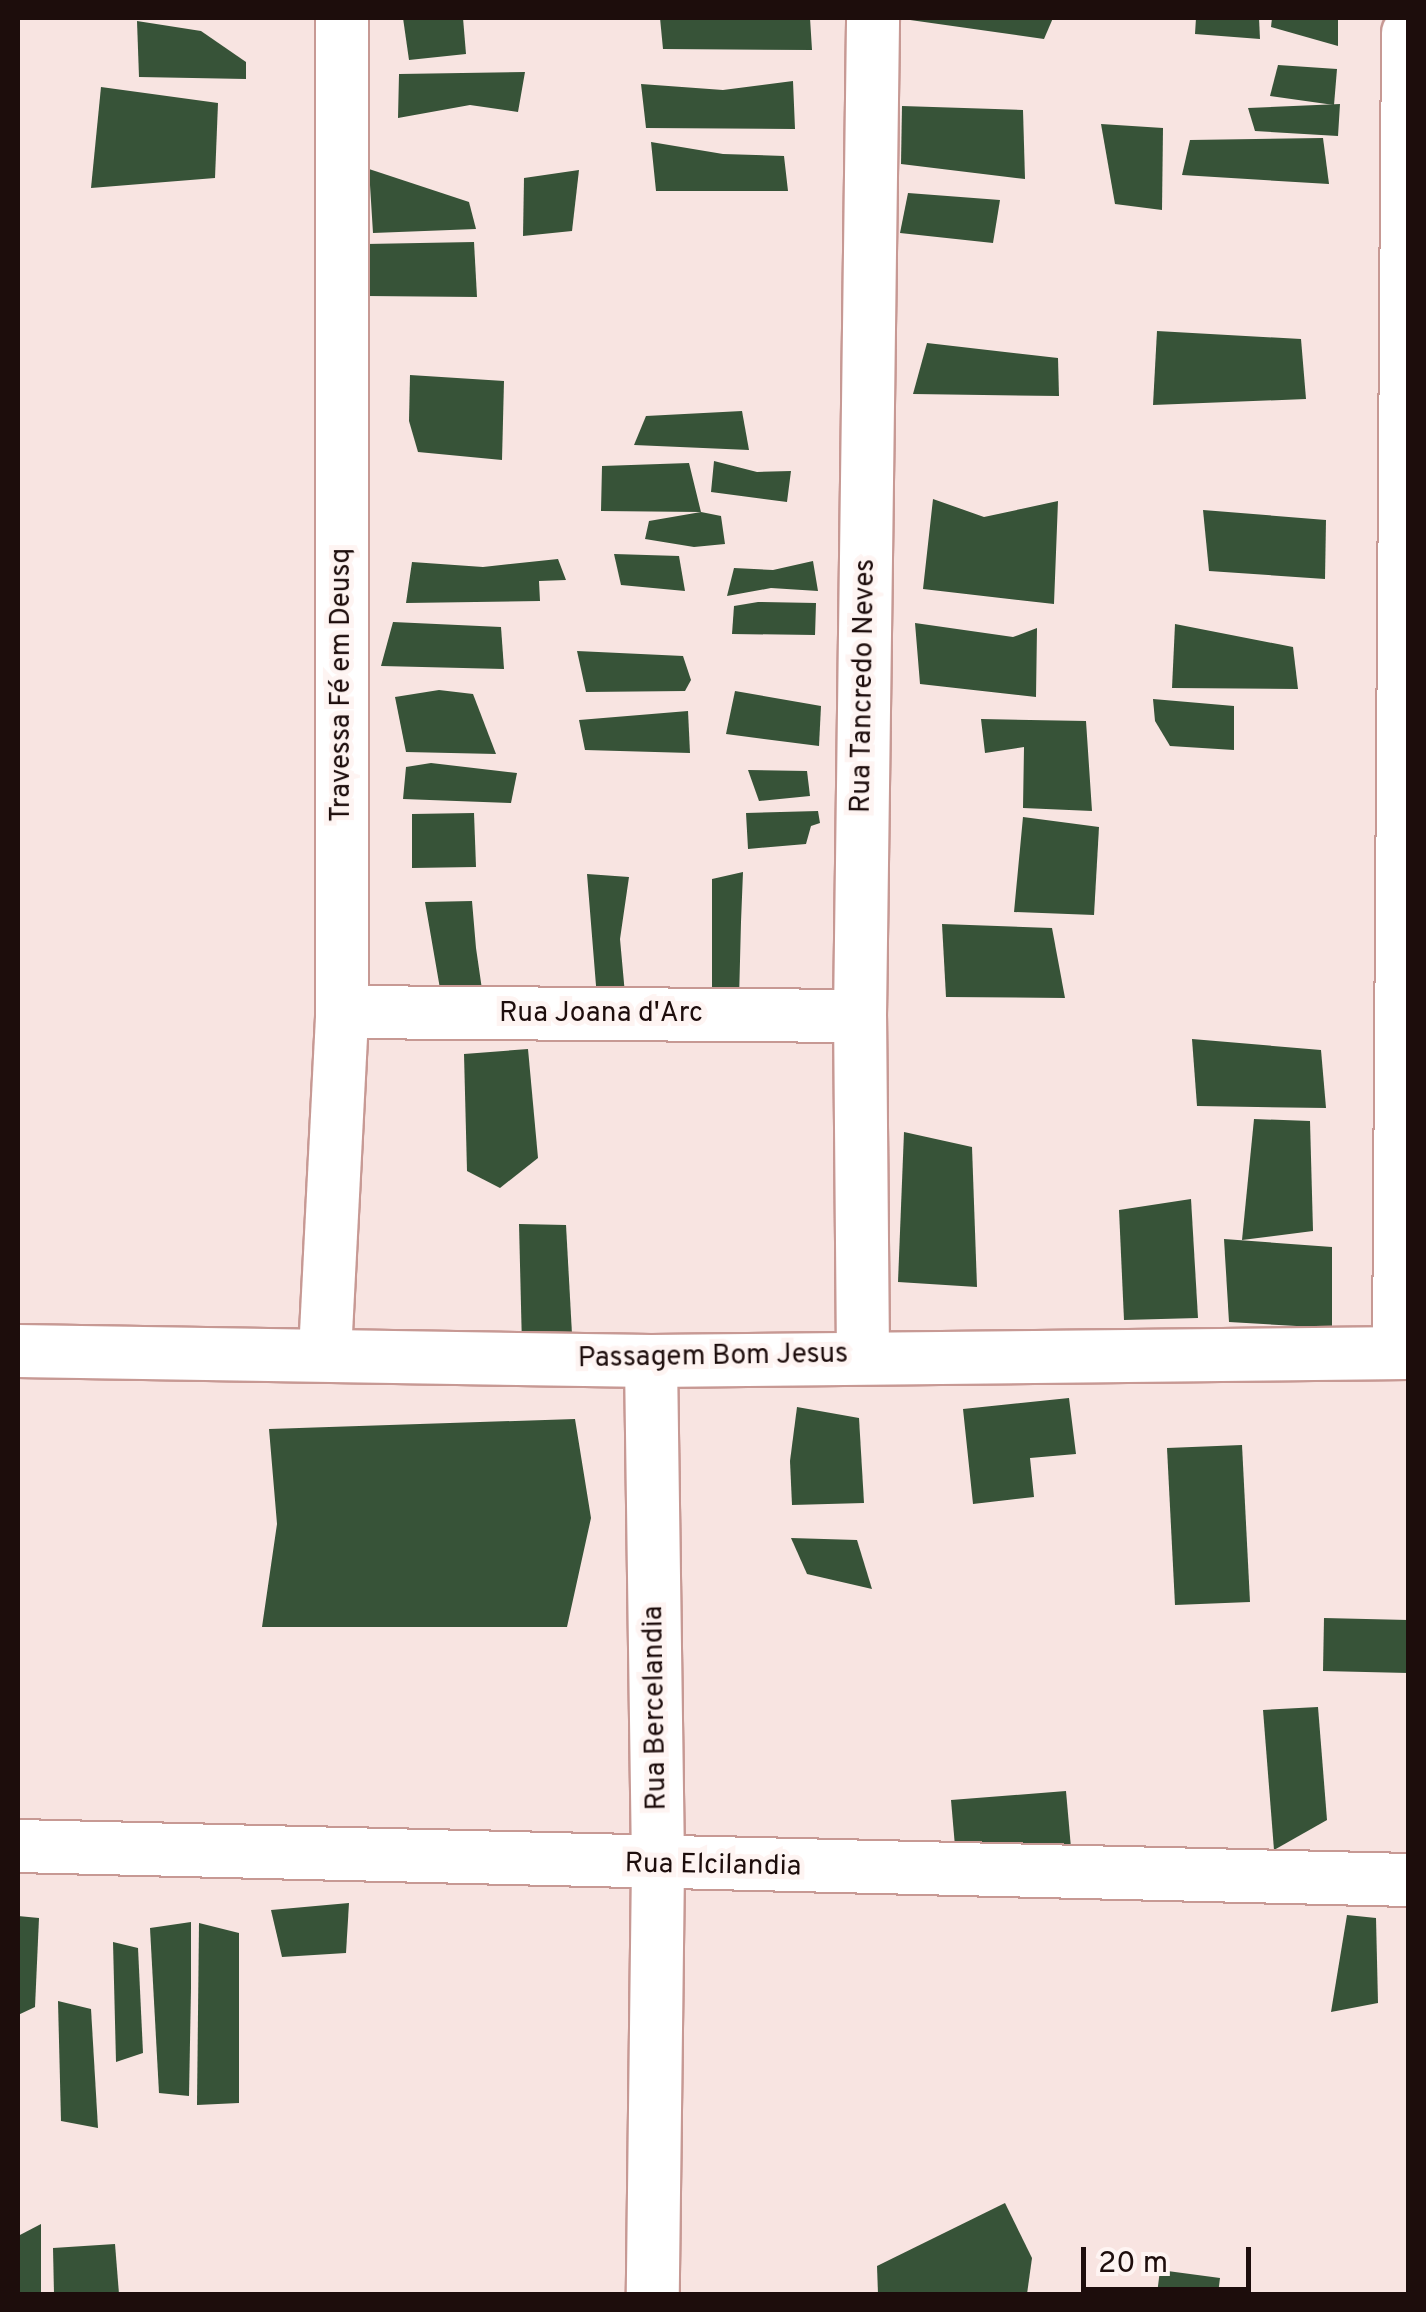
<!DOCTYPE html>
<meta charset="utf-8">
<style>
body{margin:0}
#map{position:relative;width:1426px;height:2312px;overflow:hidden;background:#f8e4e1;font-family:Overpass,sans-serif}
div>[style]{position:absolute}
.building>*{inset:0;background:#375338}
.roads{filter:drop-shadow(2px 0 #c79994) drop-shadow(-2px 0 #c79994) drop-shadow(0 2px #c79994) drop-shadow(0 -2px #c79994)}
.minor>*{height:52px;margin:-26px;padding:0 26px;transform-origin:26px;border-radius:26px;background:#fff}
span{translate:-50% -50%;white-space:nowrap;text-align:center;line-height:1.15;-webkit-text-stroke:10px #fef4f2;paint-order:stroke}
.street-label{font-size:28px;color:#1d0d0c}
.frame{position:absolute;inset:0;border:20px solid #1d0d0c;pointer-events:none}
.scale{position:absolute;left:1081px;top:2247px;width:170px;height:45px;box-sizing:border-box;border:5px solid #1d0d0c;border-top:0;padding-left:12px;font-size:30px;line-height:35px;white-space:nowrap;color:#1d0d0c;-webkit-text-stroke:8px #fef4f2;paint-order:stroke}
</style>
<div id="map">
<div class="building">
<i style="clip-path:polygon(403px 18px,463px 18px,466px 54px,409px 60px)"></i>
<i style="clip-path:polygon(660px 18px,810px 18px,812px 50px,663px 49px)"></i>
<i style="clip-path:polygon(896px 18px,1053px 18px,1044px 39px)"></i>
<i style="clip-path:polygon(1196px 18px,1259px 18px,1260px 39px,1195px 34px)"></i>
<i style="clip-path:polygon(1272px 18px,1338px 18px,1338px 46px,1271px 27px)"></i>
<i style="clip-path:polygon(137px 21px,201px 31px,246px 62px,246px 79px,139px 77px)"></i>
<i style="clip-path:polygon(1278px 65px,1337px 69px,1334px 105px,1270px 96px)"></i>
<i style="clip-path:polygon(525px 72px,518px 112px,470px 105px,398px 118px,399px 74px)"></i>
<i style="clip-path:polygon(793px 81px,795px 129px,646px 128px,641px 84px,723px 90px)"></i>
<i style="clip-path:polygon(101px 87px,218px 103px,215px 178px,91px 188px)"></i>
<i style="clip-path:polygon(1340px 104px,1338px 136px,1255px 131px,1248px 108px)"></i>
<i style="clip-path:polygon(902px 106px,1023px 110px,1025px 179px,901px 164px)"></i>
<i style="clip-path:polygon(1101px 124px,1163px 128px,1162px 210px,1115px 204px)"></i>
<i style="clip-path:polygon(1323px 138px,1329px 184px,1182px 175px,1190px 140px)"></i>
<i style="clip-path:polygon(651px 142px,723px 154px,784px 156px,788px 191px,656px 191px)"></i>
<i style="clip-path:polygon(369px 169px,469px 202px,476px 229px,373px 233px)"></i>
<i style="clip-path:polygon(579px 170px,572px 231px,523px 236px,524px 178px)"></i>
<i style="clip-path:polygon(908px 193px,1000px 200px,993px 243px,900px 233px)"></i>
<i style="clip-path:polygon(474px 242px,477px 297px,367px 296px,366px 244px)"></i>
<i style="clip-path:polygon(1157px 331px,1301px 339px,1306px 399px,1153px 405px)"></i>
<i style="clip-path:polygon(927px 343px,1058px 358px,1059px 396px,913px 394px)"></i>
<i style="clip-path:polygon(410px 375px,504px 381px,502px 460px,418px 452px,409px 421px)"></i>
<i style="clip-path:polygon(742px 411px,749px 450px,634px 445px,646px 416px)"></i>
<i style="clip-path:polygon(714px 461px,757px 472px,791px 471px,787px 502px,711px 492px)"></i>
<i style="clip-path:polygon(689px 463px,701px 512px,721px 516px,725px 544px,694px 547px,645px 539px,649px 521px,701px 512px,601px 511px,602px 466px)"></i>
<i style="clip-path:polygon(933px 499px,984px 517px,1058px 501px,1054px 604px,923px 589px)"></i>
<i style="clip-path:polygon(1203px 510px,1326px 520px,1325px 579px,1209px 571px)"></i>
<i style="clip-path:polygon(614px 554px,679px 556px,685px 591px,621px 585px)"></i>
<i style="clip-path:polygon(558px 559px,566px 580px,539px 581px,540px 601px,406px 603px,412px 562px,483px 567px)"></i>
<i style="clip-path:polygon(813px 561px,818px 591px,771px 588px,727px 596px,734px 568px,773px 570px)"></i>
<i style="clip-path:polygon(758px 602px,816px 603px,815px 635px,732px 634px,734px 606px)"></i>
<i style="clip-path:polygon(393px 622px,501px 627px,504px 669px,381px 666px)"></i>
<i style="clip-path:polygon(915px 623px,1013px 637px,1037px 628px,1036px 697px,920px 684px)"></i>
<i style="clip-path:polygon(1175px 624px,1293px 647px,1298px 689px,1172px 688px)"></i>
<i style="clip-path:polygon(577px 651px,683px 656px,691px 680px,685px 691px,586px 692px)"></i>
<i style="clip-path:polygon(439px 690px,473px 694px,496px 754px,406px 752px,395px 697px)"></i>
<i style="clip-path:polygon(735px 691px,821px 706px,819px 746px,726px 734px)"></i>
<i style="clip-path:polygon(1153px 699px,1234px 706px,1234px 750px,1170px 746px,1155px 721px)"></i>
<i style="clip-path:polygon(688px 711px,690px 753px,585px 750px,579px 720px)"></i>
<i style="clip-path:polygon(981px 719px,1086px 721px,1092px 811px,1023px 808px,1024px 747px,985px 753px)"></i>
<i style="clip-path:polygon(431px 763px,517px 773px,511px 803px,403px 799px,406px 767px)"></i>
<i style="clip-path:polygon(748px 770px,807px 771px,810px 796px,759px 801px)"></i>
<i style="clip-path:polygon(818px 811px,820px 823px,811px 826px,806px 844px,748px 849px,746px 813px)"></i>
<i style="clip-path:polygon(474px 813px,476px 867px,412px 868px,412px 814px)"></i>
<i style="clip-path:polygon(1023px 817px,1099px 827px,1094px 915px,1014px 912px)"></i>
<i style="clip-path:polygon(743px 872px,741px 922px,739px 1000px,712px 992px,712px 879px)"></i>
<i style="clip-path:polygon(587px 874px,629px 877px,620px 939px,625px 994px,597px 998px)"></i>
<i style="clip-path:polygon(472px 901px,476px 948px,485px 1010px,443px 1006px,425px 902px)"></i>
<i style="clip-path:polygon(942px 924px,1052px 928px,1065px 998px,946px 997px)"></i>
<i style="clip-path:polygon(1192px 1039px,1321px 1050px,1326px 1108px,1197px 1106px)"></i>
<i style="clip-path:polygon(528px 1049px,538px 1158px,500px 1188px,467px 1171px,464px 1054px)"></i>
<i style="clip-path:polygon(1254px 1119px,1310px 1121px,1313px 1231px,1242px 1240px)"></i>
<i style="clip-path:polygon(904px 1132px,972px 1147px,977px 1287px,898px 1282px)"></i>
<i style="clip-path:polygon(1191px 1199px,1198px 1318px,1124px 1320px,1119px 1210px)"></i>
<i style="clip-path:polygon(519px 1224px,566px 1225px,572px 1334px,522px 1346px)"></i>
<i style="clip-path:polygon(1224px 1239px,1332px 1247px,1332px 1328px,1229px 1322px)"></i>
<i style="clip-path:polygon(1069px 1398px,1076px 1454px,1030px 1458px,1034px 1497px,973px 1504px,963px 1409px)"></i>
<i style="clip-path:polygon(797px 1407px,859px 1418px,864px 1503px,792px 1505px,790px 1461px)"></i>
<i style="clip-path:polygon(575px 1419px,591px 1518px,567px 1627px,262px 1627px,277px 1524px,269px 1429px)"></i>
<i style="clip-path:polygon(1242px 1445px,1250px 1602px,1175px 1605px,1167px 1448px)"></i>
<i style="clip-path:polygon(791px 1538px,857px 1540px,872px 1589px,807px 1574px)"></i>
<i style="clip-path:polygon(1324px 1618px,1408px 1620px,1408px 1673px,1323px 1671px)"></i>
<i style="clip-path:polygon(1318px 1707px,1327px 1820px,1274px 1850px,1263px 1710px)"></i>
<i style="clip-path:polygon(1066px 1791px,1071px 1848px,956px 1858px,951px 1800px)"></i>
<i style="clip-path:polygon(349px 1903px,346px 1953px,282px 1957px,271px 1910px)"></i>
<i style="clip-path:polygon(1347px 1915px,1376px 1918px,1378px 2003px,1331px 2012px)"></i>
<i style="clip-path:polygon(18px 1916px,39px 1918px,35px 2007px,18px 2015px)"></i>
<i style="clip-path:polygon(191px 1922px,191px 1988px,189px 2096px,159px 2093px,150px 1928px)"></i>
<i style="clip-path:polygon(199px 1923px,239px 1933px,239px 2103px,197px 2105px)"></i>
<i style="clip-path:polygon(113px 1942px,138px 1948px,143px 2053px,116px 2062px)"></i>
<i style="clip-path:polygon(58px 2001px,91px 2009px,98px 2128px,61px 2121px)"></i>
<i style="clip-path:polygon(1005px 2203px,1032px 2258px,1027px 2294px,878px 2294px,877px 2266px)"></i>
<i style="clip-path:polygon(41px 2224px,41px 2294px,18px 2294px,18px 2236px)"></i>
<i style="clip-path:polygon(115px 2244px,119px 2294px,54px 2294px,53px 2248px)"></i>
<i style="clip-path:polygon(1160px 2270px,1220px 2278px,1218px 2294px,1157px 2294px)"></i>
</div>
<div class="roads">
<div class="minor">
<i style="left:342px;top:1012px;width:518px;rotate:0.44deg"></i>
<i style="left:18px;top:1351px;width:633px;rotate:0.91deg"></i>
<i style="left:651px;top:1361px;width:757px;rotate:-0.61deg"></i>
<i style="left:325px;top:1353px;width:341px;rotate:-87.1deg"></i>
<i style="left:342px;top:1012px;width:994px;rotate:-90deg"></i>
<i style="left:1399px;top:1353px;width:1320px;rotate:-89.61deg"></i>
<i style="left:863px;top:1355px;width:339px;rotate:-90.5deg"></i>
<i style="left:860px;top:1016px;width:998px;rotate:-89.25deg"></i>
<i style="left:651px;top:1361px;width:504px;rotate:89.2deg"></i>
<i style="left:658px;top:1865px;width:429px;rotate:90.7deg"></i>
<i style="left:18px;top:1846px;width:1390px;rotate:1.4deg"></i>
</div>
</div>
<div class="street-label">
<span style="left:342px;top:685px;rotate:-90deg">Travessa Fé em Deusq</span>
<span style="left:864px;top:686px;rotate:-89deg">Rua Tancredo Neves</span>
<span style="left:601px;top:1014px">Rua Joana d'Arc</span>
<span style="left:713px;top:1357px;rotate:-1deg">Passagem Bom Jesus</span>
<span style="left:656px;top:1708px;rotate:-91deg">Rua Bercelandia</span>
<span style="left:713px;top:1866px;rotate:1deg">Rua Elcilandia</span>
</div>
<div class="frame"></div>
<div class="scale">20 m</div>
</div>
